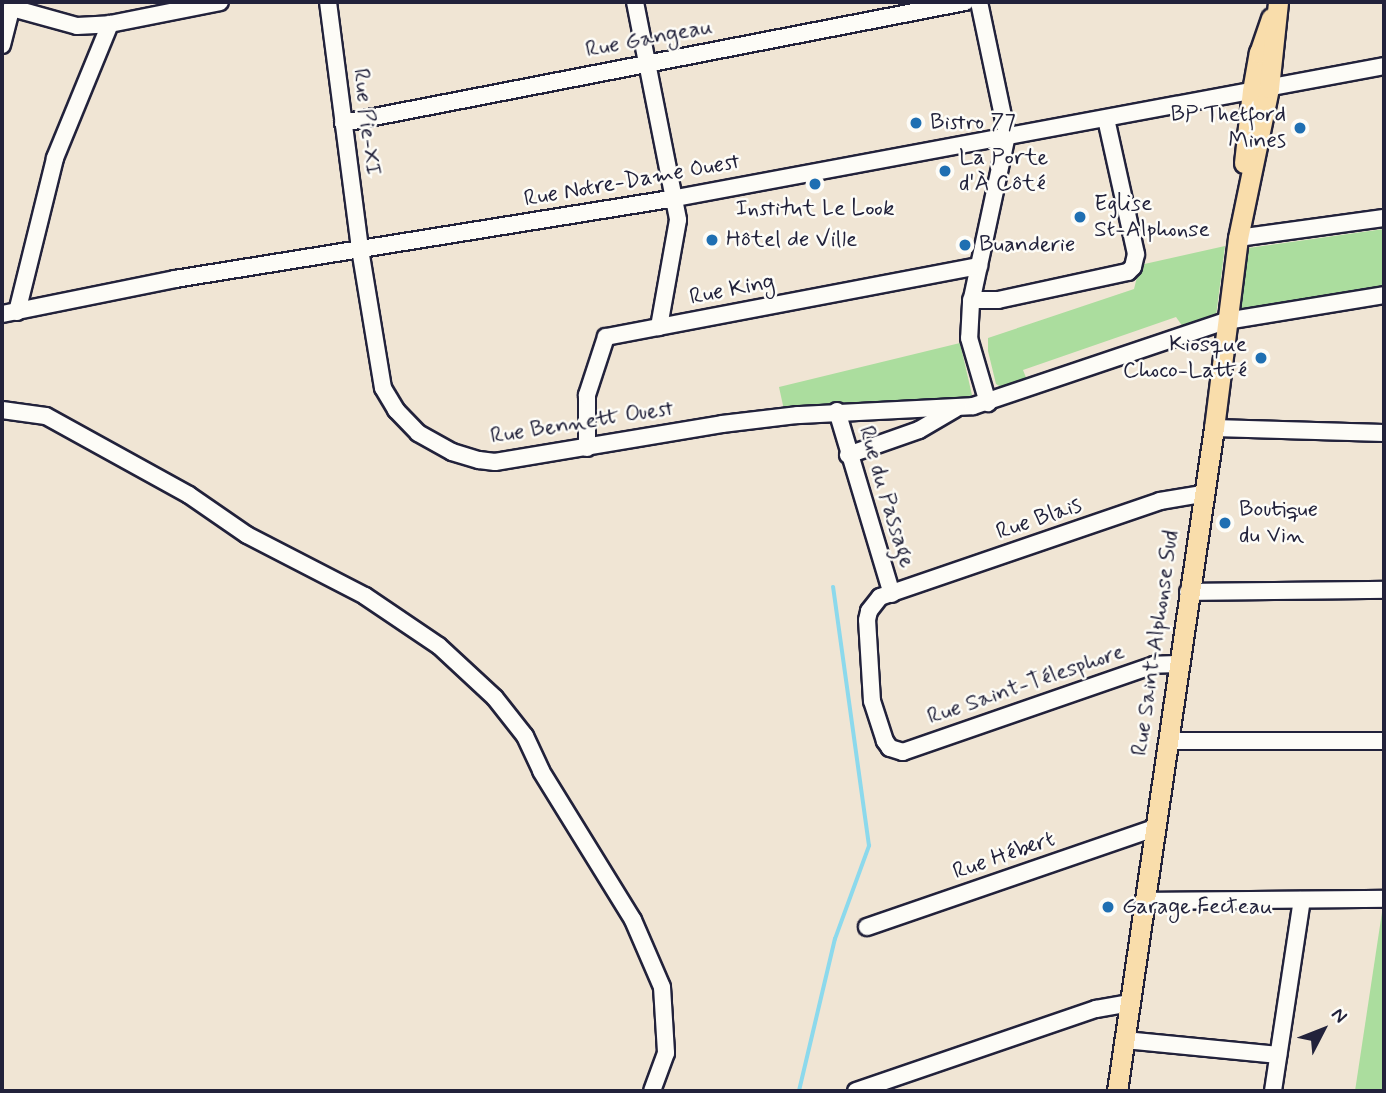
<!DOCTYPE html>
<meta charset="utf-8">
<style>
body{margin:0}
#map{position:relative;width:1386px;height:1093px;overflow:hidden;background:#f0e5d4;font-family:Mynerve,sans-serif}
div>[style]{position:absolute}
.green>*{inset:0;background:#abdd9e}
.stream>*{height:3.5px;margin:-1.75px;padding:0 1.75px;transform-origin:1.75px;border-radius:1.75px;background:#8cd9ec}
.roads{filter:drop-shadow(2px 0 #22223b) drop-shadow(-2px 0 #22223b) drop-shadow(0 2px #22223b) drop-shadow(0 -2px #22223b)}
.minor>*{height:16px;margin:-8px;padding:0 8px;transform-origin:8px;border-radius:8px;background:#fdfcf7}
.major>*{height:19px;margin:-9.5px;padding:0 9.5px;transform-origin:9.5px;border-radius:9.5px;background:#f9ddab}
.dots>*{width:19px;height:19px;translate:-50% -50%;box-sizing:border-box;border:4px solid #fdfcf7;border-radius:50%}
span{translate:-50% -50%;white-space:nowrap;text-align:center;line-height:1.15;-webkit-text-stroke:5px #fdfcf7;paint-order:stroke}
.street-label{font-size:23px;color:#22223b}
.poi-label{font-size:23px;color:#22223b}
.right{translate:-100% -50%;text-align:right}
.left{translate:0 -50%;text-align:left}
.frame{position:absolute;inset:0;border:4px solid #22223b;pointer-events:none}
.north{position:absolute;left:1288px;top:995px;width:70px;height:70px;-webkit-text-stroke:5px #fdfcf7;paint-order:stroke;rotate:48deg;font-size:19px;font-weight:700;line-height:28px;text-align:center;color:#22223b}
.north::after{content:'';display:block;margin:auto;width:24px;height:32px;background:#22223b;clip-path:polygon(50% 0,100% 100%,50% 72%,0 100%)}
</style>
<div id="map">
<div class="green">
<i style="clip-path:polygon(1384px 229px,1384px 285px,1240px 311px,1248px 248px)"></i>
<i style="clip-path:polygon(1225px 246px,1216px 316px,1183px 327px,1176px 317px,1023px 370px,1027px 380px,1003px 388px,996px 384px,988px 351px,988px 338px,1134px 289px,1140px 265px)"></i>
<i style="clip-path:polygon(960px 343px,972px 395px,967px 401px,784px 410px,779px 387px)"></i>
<i style="clip-path:polygon(1384px 899px,1384px 1091px,1355px 1091px)"></i>
</div>
<div class="stream">
<i style="left:799px;top:1091px;width:156px;rotate:-76.7deg"></i>
<i style="left:835px;top:939px;width:99px;rotate:-69.9deg"></i>
<i style="left:869px;top:846px;width:261px;rotate:-97.9deg"></i>
</div>
<div class="roads">
<div class="minor">
<i style="left:328px;top:2px;width:249px;rotate:82.6deg"></i>
<i style="left:360px;top:249px;width:141px;rotate:80.6deg"></i>
<i style="left:383px;top:388px;width:26px;rotate:59deg"></i>
<i style="left:396px;top:410px;width:32px;rotate:46deg"></i>
<i style="left:418px;top:433px;width:39px;rotate:29deg"></i>
<i style="left:452px;top:452px;width:28px;rotate:17deg"></i>
<i style="left:479px;top:460px;width:16px;rotate:7deg"></i>
<i style="left:495px;top:462px;width:230px;rotate:-9.5deg"></i>
<i style="left:722px;top:424px;width:77px;rotate:-6.8deg"></i>
<i style="left:798px;top:415px;width:175px;rotate:-2.9deg"></i>
<i style="left:973px;top:406px;width:267px;rotate:-18.6deg"></i>
<i style="left:1226px;top:321px;width:160px;rotate:-9.3deg"></i>
<i style="left:635px;top:2px;width:222px;rotate:78.8deg"></i>
<i style="left:678px;top:220px;width:109px;rotate:100.1deg"></i>
<i style="left:979px;top:2px;width:136px;rotate:78.1deg"></i>
<i style="left:1007px;top:135px;width:172px;rotate:102.1deg"></i>
<i style="left:971px;top:303px;width:35px;rotate:93deg"></i>
<i style="left:969px;top:338px;width:68px;rotate:73.7deg"></i>
<i style="left:12px;top:8px;width:67px;rotate:15.5deg"></i>
<i style="left:77px;top:26px;width:33px;rotate:-3deg"></i>
<i style="left:110px;top:24px;width:112px;rotate:-11.3deg"></i>
<i style="left:2px;top:45px;width:44px;rotate:-75.7deg"></i>
<i style="left:343px;top:123px;width:634px;rotate:-11.01deg"></i>
<i style="left:1238px;top:238px;width:147px;rotate:-7.8deg"></i>
<i style="left:971px;top:300px;width:27px"></i>
<i style="left:998px;top:300px;width:133px;rotate:-12.2deg"></i>
<i style="left:1128px;top:272px;width:7px;rotate:-45deg"></i>
<i style="left:1133px;top:267px;width:13px;rotate:-77deg"></i>
<i style="left:1136px;top:254px;width:138px;rotate:-102.5deg"></i>
<i style="left:17px;top:312px;width:159px;rotate:-76.1deg"></i>
<i style="left:55px;top:158px;width:145px;rotate:-67.7deg"></i>
<i style="left:2px;top:314px;width:177px;rotate:-11.4deg"></i>
<i style="left:175px;top:279px;width:508px;rotate:-9.18deg"></i>
<i style="left:676px;top:198px;width:720px;rotate:-10.56deg"></i>
<i style="left:2px;top:410px;width:44px;rotate:7.8deg"></i>
<i style="left:46px;top:416px;width:163px;rotate:28.9deg"></i>
<i style="left:189px;top:495px;width:70px;rotate:34.6deg"></i>
<i style="left:247px;top:535px;width:133px;rotate:27.3deg"></i>
<i style="left:365px;top:596px;width:89px;rotate:34deg"></i>
<i style="left:439px;top:646px;width:76px;rotate:42.9deg"></i>
<i style="left:495px;top:698px;width:48px;rotate:51.7deg"></i>
<i style="left:525px;top:736px;width:38px;rotate:65deg"></i>
<i style="left:541px;top:771px;width:175px;rotate:58.3deg"></i>
<i style="left:633px;top:920px;width:73px;rotate:66.6deg"></i>
<i style="left:662px;top:987px;width:66px;rotate:86.5deg"></i>
<i style="left:666px;top:1053px;width:40px;rotate:110.2deg"></i>
<i style="left:837px;top:411px;width:191px;rotate:73.3deg"></i>
<i style="left:1214px;top:428px;width:170px;rotate:1.7deg"></i>
<i style="left:587px;top:448px;width:53px;rotate:-90deg"></i>
<i style="left:587px;top:395px;width:61px;rotate:-71.9deg"></i>
<i style="left:606px;top:337px;width:380px;rotate:-10.8deg"></i>
<i style="left:848px;top:455px;width:75px;rotate:-19.4deg"></i>
<i style="left:919px;top:430px;width:42px;rotate:-30.3deg"></i>
<i style="left:1188px;top:592px;width:196px;rotate:-0.6deg"></i>
<i style="left:1178px;top:664px;width:24px;rotate:178deg"></i>
<i style="left:1154px;top:665px;width:266px;rotate:160.9deg"></i>
<i style="left:903px;top:752px;width:14px;rotate:-163deg"></i>
<i style="left:890px;top:748px;width:9px;rotate:-126deg"></i>
<i style="left:885px;top:741px;width:42px;rotate:-108deg"></i>
<i style="left:872px;top:701px;width:81px;rotate:-93.5deg"></i>
<i style="left:867px;top:620px;width:9px;rotate:-77deg"></i>
<i style="left:869px;top:611px;width:18px;rotate:-52deg"></i>
<i style="left:880px;top:597px;width:296px;rotate:-18.9deg"></i>
<i style="left:1160px;top:501px;width:43px;rotate:-9.5deg"></i>
<i style="left:1168px;top:741px;width:216px"></i>
<i style="left:1145px;top:901px;width:239px;rotate:-0.5deg"></i>
<i style="left:867px;top:927px;width:305px;rotate:-19deg"></i>
<i style="left:1125px;top:1040px;width:154px;rotate:5.6deg"></i>
<i style="left:856px;top:1091px;width:254px;rotate:-18.9deg"></i>
<i style="left:1096px;top:1009px;width:36px;rotate:-10deg"></i>
<i style="left:1273px;top:1091px;width:193px;rotate:-81.4deg"></i>
</div>
<div class="major">
<i style="left:1244px;top:163px;width:72px;rotate:-83.7deg"></i>
<i style="left:1252px;top:91px;width:39px;rotate:-80deg"></i>
<i style="left:1259px;top:53px;width:37px;rotate:-71deg"></i>
<i style="left:1117px;top:1091px;width:670px;rotate:-81.68deg"></i>
<i style="left:1214px;top:428px;width:192px;rotate:-82.8deg"></i>
<i style="left:1238px;top:238px;width:153px;rotate:-78.3deg"></i>
<i style="left:1269px;top:88px;width:86px;rotate:-84deg"></i>
</div>
</div>
<div class="dots">
<i style="left:916px;top:123px;background:#1f6fb2"></i>
<i style="left:1300px;top:128px;background:#1f6fb2"></i>
<i style="left:945px;top:171px;background:#1f6fb2"></i>
<i style="left:815px;top:184px;background:#1f6fb2"></i>
<i style="left:1080px;top:217px;background:#1f6fb2"></i>
<i style="left:712px;top:240px;background:#1f6fb2"></i>
<i style="left:965px;top:245px;background:#1f6fb2"></i>
<i style="left:1261px;top:358px;background:#1f6fb2"></i>
<i style="left:1225px;top:523px;background:#1f6fb2"></i>
<i style="left:1108px;top:907px;background:#1f6fb2"></i>
</div>
<div class="street-label">
<span style="left:649px;top:39px;rotate:-11deg">Rue Gangeau</span>
<span style="left:366px;top:122px;rotate:83deg">Rue Pie-XI</span>
<span style="left:632px;top:181px;rotate:-10deg">Rue Notre-Dame Ouest</span>
<span style="left:732px;top:290px;rotate:-11deg">Rue King</span>
<span style="left:582px;top:423px;rotate:-9deg">Rue Bennett Ouest</span>
<span style="left:886px;top:497px;rotate:73deg">Rue du Passage</span>
<span style="left:1039px;top:519px;rotate:-19deg">Rue Blais</span>
<span style="left:1156px;top:643px;rotate:-82deg">Rue Saint-Alphonse Sud</span>
<span style="left:1026px;top:685px;rotate:-19deg">Rue Saint-Télesphore</span>
<span style="left:1004px;top:856px;rotate:-19deg">Rue Hébert</span>
</div>
<div class="poi-label">
<span class="right" style="left:1286px;top:128px">BP Thetford<br>Mines</span>
<span class="left" style="left:930px;top:123px">Bistro 77</span>
<span class="left" style="left:959px;top:171px">La Porte<br>d'À Côté</span>
<span class="left" style="left:1094px;top:217px">Eglise<br>St-Alphonse</span>
<span style="left:815px;top:209px">Institut Le Look</span>
<span class="left" style="left:726px;top:240px">Hôtel de Ville</span>
<span class="left" style="left:979px;top:245px">Buanderie</span>
<span class="right" style="left:1247px;top:358px">Kiosque<br>Choco-Latté</span>
<span class="left" style="left:1239px;top:523px">Boutique<br>du Vin</span>
<span class="left" style="left:1122px;top:907px">Garage Fecteau</span>
</div>
<div class="frame"></div>
<div class="north">N</div>
</div>
